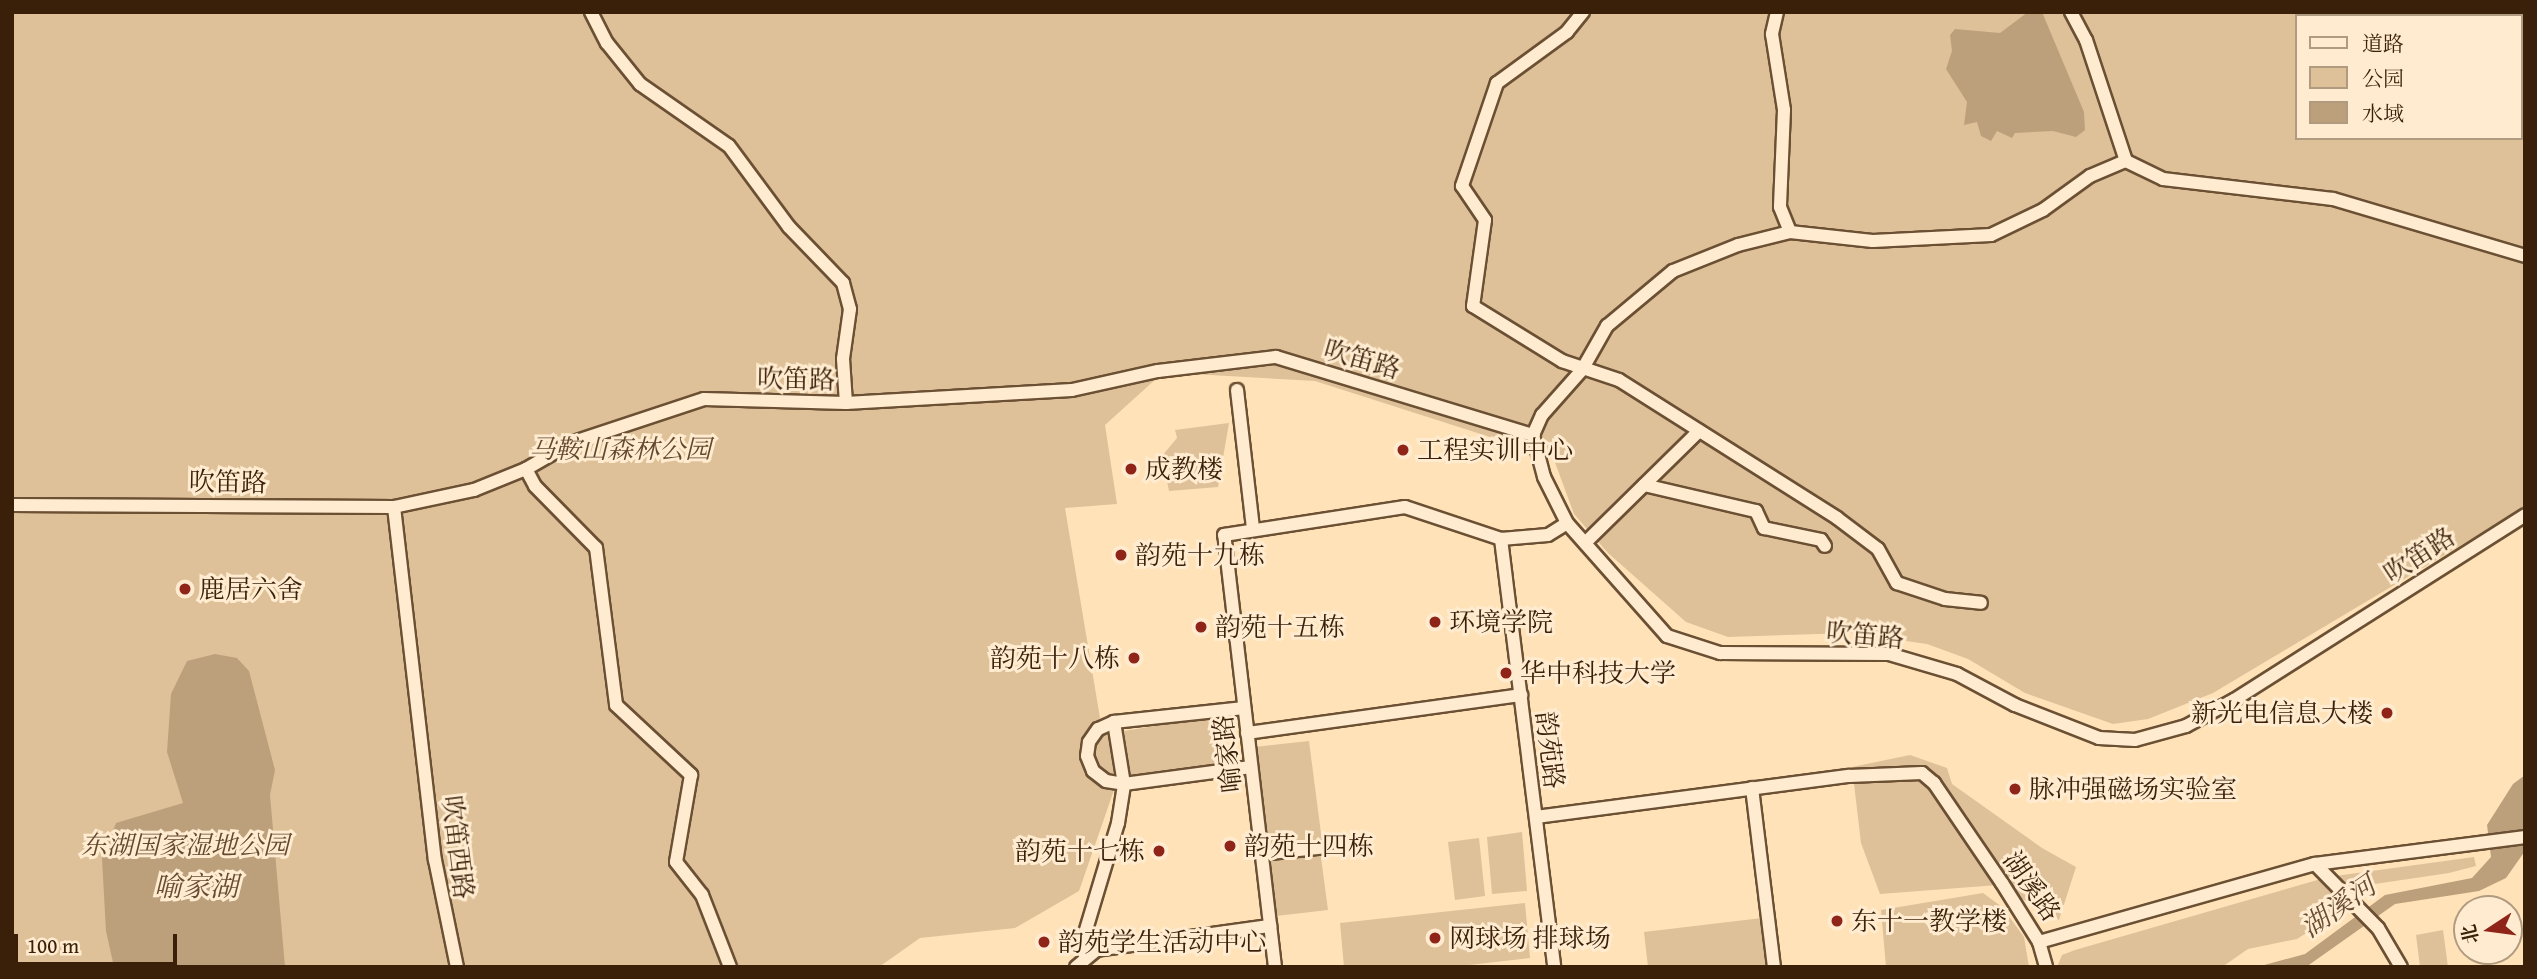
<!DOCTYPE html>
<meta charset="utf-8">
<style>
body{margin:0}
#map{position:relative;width:2537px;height:979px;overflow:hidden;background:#ffe2b7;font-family:"Gentium Book Plus","Noto Serif SC",serif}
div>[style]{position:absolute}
.green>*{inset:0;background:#dec199}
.water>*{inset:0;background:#bca07c}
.roads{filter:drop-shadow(2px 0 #6b5034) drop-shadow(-2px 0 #6b5034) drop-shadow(0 2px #6b5034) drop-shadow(0 -2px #6b5034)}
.street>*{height:12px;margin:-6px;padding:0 6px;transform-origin:6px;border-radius:6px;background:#ffecd0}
.dots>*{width:19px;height:19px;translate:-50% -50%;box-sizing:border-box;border:4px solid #ffecd0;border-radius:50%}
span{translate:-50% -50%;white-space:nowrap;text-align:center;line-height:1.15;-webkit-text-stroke:6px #ffecd0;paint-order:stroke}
.street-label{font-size:26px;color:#3a1f09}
.park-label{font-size:26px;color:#63482d;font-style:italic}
.poi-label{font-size:26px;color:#3a1f09}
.left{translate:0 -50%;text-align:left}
.right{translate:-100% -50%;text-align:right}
.water-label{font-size:28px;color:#684c31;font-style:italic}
.frame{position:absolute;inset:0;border:14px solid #3a1f09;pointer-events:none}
.legend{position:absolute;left:2295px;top:14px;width:228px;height:126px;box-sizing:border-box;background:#ffecd0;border:2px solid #b09a80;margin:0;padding:9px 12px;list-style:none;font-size:21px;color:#3a1f09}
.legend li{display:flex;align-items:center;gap:14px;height:35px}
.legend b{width:35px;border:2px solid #b09a80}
.north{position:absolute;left:2453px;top:895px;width:70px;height:70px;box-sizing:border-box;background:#ffecd0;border:2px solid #b09a80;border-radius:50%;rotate:257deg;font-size:19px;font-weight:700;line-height:28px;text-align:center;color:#3a1f09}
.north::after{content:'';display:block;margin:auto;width:24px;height:32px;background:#8f2418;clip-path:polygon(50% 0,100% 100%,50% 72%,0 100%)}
.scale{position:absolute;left:14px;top:934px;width:163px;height:32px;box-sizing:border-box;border:4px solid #3a1f09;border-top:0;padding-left:9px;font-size:21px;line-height:24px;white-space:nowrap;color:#3a1f09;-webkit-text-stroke:5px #ffecd0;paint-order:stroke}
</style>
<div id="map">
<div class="green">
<i style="clip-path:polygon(evenodd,12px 12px,2525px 12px,2525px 507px,2213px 693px,2148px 719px,2113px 724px,2025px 693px,1968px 659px,1927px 644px,1850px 633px,1728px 637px,1686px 622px,1608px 553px,1574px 514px,1553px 457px,1315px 381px,1157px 372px,1149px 379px,1157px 378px,1105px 425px,1117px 504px,1065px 508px,1100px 718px,1087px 732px,1082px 757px,1091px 778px,1114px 790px,1079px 891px,1015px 928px,920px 938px,879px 967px,12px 967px,12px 12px,2297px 16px,2521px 16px,2521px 138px,2297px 138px,2297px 16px)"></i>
<i style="clip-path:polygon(1229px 423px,1218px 487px,1169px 491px,1162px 456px,1177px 438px,1175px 430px)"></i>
<i style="clip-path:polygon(1211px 717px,1217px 766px,1119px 779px,1102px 772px,1094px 762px,1092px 749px,1099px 735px)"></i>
<i style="clip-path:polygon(1309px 741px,1322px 841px,1269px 847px,1255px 747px)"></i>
<i style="clip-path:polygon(1910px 755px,1947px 768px,1952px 784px,2042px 848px,2076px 867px,2059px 920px,1998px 885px,1880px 894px,1861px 843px,1852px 767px)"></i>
<i style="clip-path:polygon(1522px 832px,1527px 891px,1492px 894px,1487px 837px)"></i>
<i style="clip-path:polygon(1479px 838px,1485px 896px,1455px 900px,1448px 842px)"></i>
<i style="clip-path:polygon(1320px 850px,1328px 910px,1276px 916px,1267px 857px)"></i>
<i style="clip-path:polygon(2474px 857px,2476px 866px,2449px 873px,2348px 888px,2330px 918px,2297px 939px,2248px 949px,2222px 967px,2057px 967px,2062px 955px,2075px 950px,2328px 877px)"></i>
<i style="clip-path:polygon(1983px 893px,2002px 907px,2024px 937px,2029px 967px,1886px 967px,1881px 910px)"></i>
<i style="clip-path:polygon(1525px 903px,1530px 958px,1452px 967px,1344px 967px,1340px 923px)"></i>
<i style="clip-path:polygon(1762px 918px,1768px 967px,1648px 967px,1644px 932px)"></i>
<i style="clip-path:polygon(2443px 930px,2448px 967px,2420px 967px,2416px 935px)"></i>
</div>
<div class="water">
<i style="clip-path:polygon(2028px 12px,2042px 12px,2084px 112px,2085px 130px,2076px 137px,2053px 131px,2015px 133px,2012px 138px,1997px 131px,1991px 141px,1981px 136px,1977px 122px,1964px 125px,1967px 102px,1946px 69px,1952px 51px,1950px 35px,1955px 29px,2000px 33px)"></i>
<i style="clip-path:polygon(215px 654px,237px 658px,249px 671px,275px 770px,270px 795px,285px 967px,114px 967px,106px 931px,102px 859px,116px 823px,183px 803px,167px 752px,171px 694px,187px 661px)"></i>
<i style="clip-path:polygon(2525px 775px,2525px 851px,2506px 878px,2479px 891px,2395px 904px,2306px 967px,2257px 967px,2305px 954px,2385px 895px,2472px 878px,2491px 857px,2487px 825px,2513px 784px)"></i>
</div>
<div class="roads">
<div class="street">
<i style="left:591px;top:12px;width:35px;rotate:63deg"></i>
<i style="left:607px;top:43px;width:53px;rotate:51.2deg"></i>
<i style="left:640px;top:84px;width:108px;rotate:34.9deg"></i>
<i style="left:729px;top:146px;width:101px;rotate:53.5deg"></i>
<i style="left:789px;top:227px;width:78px;rotate:46deg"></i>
<i style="left:843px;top:283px;width:27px;rotate:75deg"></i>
<i style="left:850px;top:309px;width:50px;rotate:98deg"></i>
<i style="left:843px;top:359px;width:44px;rotate:86.1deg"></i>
<i style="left:1583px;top:12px;width:26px;rotate:129deg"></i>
<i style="left:1567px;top:32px;width:87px;rotate:143.9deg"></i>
<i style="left:1497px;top:83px;width:109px;rotate:108.8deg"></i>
<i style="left:1462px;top:186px;width:41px;rotate:55.9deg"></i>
<i style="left:1485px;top:220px;width:87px;rotate:97.9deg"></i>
<i style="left:1473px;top:306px;width:105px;rotate:31.7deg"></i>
<i style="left:1562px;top:361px;width:60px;rotate:18.4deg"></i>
<i style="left:1619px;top:380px;width:258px;rotate:32.3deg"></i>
<i style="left:1837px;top:518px;width:51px;rotate:37.1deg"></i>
<i style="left:1878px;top:549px;width:39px;rotate:61deg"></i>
<i style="left:1897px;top:583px;width:51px;rotate:18.4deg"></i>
<i style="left:1945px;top:599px;width:36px;rotate:6deg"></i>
<i style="left:1777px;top:12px;width:23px;rotate:103deg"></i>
<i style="left:1772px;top:34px;width:77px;rotate:81deg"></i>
<i style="left:1784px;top:110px;width:97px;rotate:92.4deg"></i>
<i style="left:1780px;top:207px;width:27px;rotate:68deg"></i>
<i style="left:2071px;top:12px;width:32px;rotate:62deg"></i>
<i style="left:2086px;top:40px;width:127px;rotate:71.7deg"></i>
<i style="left:1237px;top:390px;width:140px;rotate:83.4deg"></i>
<i style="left:1533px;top:435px;width:22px;rotate:-66deg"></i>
<i style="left:1542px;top:415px;width:60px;rotate:-48.4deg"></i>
<i style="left:1582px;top:370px;width:51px;rotate:-60.4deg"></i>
<i style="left:1607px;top:326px;width:86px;rotate:-39.8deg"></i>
<i style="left:1673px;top:271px;width:70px;rotate:-21.8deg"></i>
<i style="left:1738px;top:245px;width:54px;rotate:-14deg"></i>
<i style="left:1790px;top:232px;width:83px;rotate:6.2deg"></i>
<i style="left:1873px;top:241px;width:118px;rotate:-2.9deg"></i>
<i style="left:1991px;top:235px;width:58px;rotate:-25.7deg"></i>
<i style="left:2043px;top:210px;width:58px;rotate:-35.9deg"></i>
<i style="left:2090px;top:176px;width:39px;rotate:-23deg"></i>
<i style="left:2126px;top:161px;width:41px;rotate:25.9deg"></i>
<i style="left:2163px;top:179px;width:171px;rotate:6.7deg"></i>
<i style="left:2333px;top:199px;width:200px;rotate:16.5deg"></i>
<i style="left:526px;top:469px;width:19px;rotate:62deg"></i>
<i style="left:535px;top:486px;width:87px;rotate:45.5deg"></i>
<i style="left:596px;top:548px;width:158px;rotate:82.7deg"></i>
<i style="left:616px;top:705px;width:103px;rotate:43deg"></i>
<i style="left:691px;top:775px;width:88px;rotate:99.8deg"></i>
<i style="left:676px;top:862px;width:42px;rotate:51.8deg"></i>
<i style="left:702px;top:895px;width:77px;rotate:68.7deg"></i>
<i style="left:1644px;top:485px;width:115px;rotate:13.1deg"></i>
<i style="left:1756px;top:511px;width:19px;rotate:65deg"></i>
<i style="left:1764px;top:528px;width:58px;rotate:11.9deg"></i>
<i style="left:1821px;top:540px;width:7px;rotate:56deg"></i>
<i style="left:12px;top:505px;width:382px;rotate:0.3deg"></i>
<i style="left:394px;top:507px;width:82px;rotate:-12deg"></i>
<i style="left:474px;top:490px;width:56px;rotate:-22deg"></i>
<i style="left:526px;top:469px;width:52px;rotate:-30deg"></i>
<i style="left:571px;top:443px;width:140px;rotate:-18.3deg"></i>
<i style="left:704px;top:399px;width:142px;rotate:1.6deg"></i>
<i style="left:846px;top:403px;width:226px;rotate:-3.3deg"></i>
<i style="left:1072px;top:390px;width:88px;rotate:-12.5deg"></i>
<i style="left:1158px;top:371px;width:119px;rotate:-6.8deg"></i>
<i style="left:1276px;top:357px;width:269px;rotate:16.9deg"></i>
<i style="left:1533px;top:435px;width:43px;rotate:75.3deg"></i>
<i style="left:1544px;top:477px;width:51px;rotate:63.4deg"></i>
<i style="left:1567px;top:523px;width:151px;rotate:48.5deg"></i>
<i style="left:1667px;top:636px;width:56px;rotate:17.8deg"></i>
<i style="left:1720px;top:653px;width:169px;rotate:0.3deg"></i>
<i style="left:1889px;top:654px;width:71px;rotate:16.4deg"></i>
<i style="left:1957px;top:674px;width:66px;rotate:28.1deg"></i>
<i style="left:2015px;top:705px;width:90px;rotate:21.4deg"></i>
<i style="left:2099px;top:738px;width:36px;rotate:3deg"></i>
<i style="left:2135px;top:740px;width:53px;rotate:-15.4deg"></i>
<i style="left:2186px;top:726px;width:55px;rotate:-28.4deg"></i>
<i style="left:2234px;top:700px;width:345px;rotate:-32.4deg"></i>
<i style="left:394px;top:507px;width:355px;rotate:83.4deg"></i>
<i style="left:435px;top:860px;width:109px;rotate:78.4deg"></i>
<i style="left:1501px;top:539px;width:431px;rotate:82.9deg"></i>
<i style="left:1585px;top:543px;width:160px;rotate:-44.5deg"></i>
<i style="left:1244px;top:708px;width:131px;rotate:173.9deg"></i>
<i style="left:1114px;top:722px;width:17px;rotate:156deg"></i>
<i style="left:1098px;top:729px;width:16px;rotate:125deg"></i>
<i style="left:1089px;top:742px;width:14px;rotate:98deg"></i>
<i style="left:1087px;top:756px;width:16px;rotate:68deg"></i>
<i style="left:1093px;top:771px;width:16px;rotate:38deg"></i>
<i style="left:1106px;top:781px;width:18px;rotate:9deg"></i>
<i style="left:1124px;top:784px;width:128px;rotate:-7.6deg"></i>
<i style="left:1247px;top:733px;width:277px;rotate:-7.9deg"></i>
<i style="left:1752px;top:788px;width:180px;rotate:83deg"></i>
<i style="left:1536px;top:817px;width:316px;rotate:-7.5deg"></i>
<i style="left:1849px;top:776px;width:73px;rotate:-2.4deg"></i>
<i style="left:1922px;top:773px;width:16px;rotate:40deg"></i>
<i style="left:1934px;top:783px;width:121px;rotate:55.8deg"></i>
<i style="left:2002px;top:883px;width:70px;rotate:57.9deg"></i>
<i style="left:2039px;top:942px;width:26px;rotate:74deg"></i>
<i style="left:1262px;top:854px;width:64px;rotate:-6.2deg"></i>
<i style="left:2315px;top:864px;width:90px;rotate:45.5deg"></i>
<i style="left:2378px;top:928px;width:45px;rotate:59.5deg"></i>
<i style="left:2039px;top:942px;width:287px;rotate:-15.8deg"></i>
<i style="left:2315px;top:864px;width:212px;rotate:-7.3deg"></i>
<i style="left:1085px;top:956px;width:23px;rotate:-90deg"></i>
<i style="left:1085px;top:933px;width:115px;rotate:-73.3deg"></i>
<i style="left:1118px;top:823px;width:39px;rotate:-81deg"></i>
<i style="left:1124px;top:784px;width:63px;rotate:-99.2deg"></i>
<i style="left:1076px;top:967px;width:26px;rotate:-40deg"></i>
<i style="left:1096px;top:950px;width:176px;rotate:-7.9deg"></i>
<i style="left:1275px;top:967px;width:435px;rotate:-96.7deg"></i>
<i style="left:1224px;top:535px;width:183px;rotate:-8.8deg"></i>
<i style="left:1405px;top:507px;width:101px;rotate:18.4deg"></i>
<i style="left:1501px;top:539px;width:47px;rotate:-4.9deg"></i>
<i style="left:1548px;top:535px;width:22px;rotate:-32deg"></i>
</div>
</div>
<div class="dots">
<i style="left:1403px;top:450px;background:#8f2418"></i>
<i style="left:1131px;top:469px;background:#8f2418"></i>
<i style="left:1121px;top:555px;background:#8f2418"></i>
<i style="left:185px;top:589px;background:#8f2418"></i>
<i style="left:1435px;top:622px;background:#8f2418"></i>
<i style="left:1201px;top:627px;background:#8f2418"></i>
<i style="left:1134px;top:658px;background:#8f2418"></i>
<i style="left:1506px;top:673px;background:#8f2418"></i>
<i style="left:2387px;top:713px;background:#8f2418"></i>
<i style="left:2015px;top:789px;background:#8f2418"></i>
<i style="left:1230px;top:846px;background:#8f2418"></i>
<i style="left:1159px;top:851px;background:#8f2418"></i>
<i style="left:1837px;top:921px;background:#8f2418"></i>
<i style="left:1435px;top:938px;background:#8f2418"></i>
<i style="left:1044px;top:942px;background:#8f2418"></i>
</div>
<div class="street-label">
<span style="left:1362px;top:359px;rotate:16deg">吹笛路</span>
<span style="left:796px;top:379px;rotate:1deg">吹笛路</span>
<span style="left:228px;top:482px;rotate:1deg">吹笛路</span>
<span style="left:2419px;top:555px;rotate:-33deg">吹笛路</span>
<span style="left:1865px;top:635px;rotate:5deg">吹笛路</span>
<span style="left:1550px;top:750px;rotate:83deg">韵苑路</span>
<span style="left:1227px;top:754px;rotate:-97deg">喻家路</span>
<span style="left:458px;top:847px;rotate:83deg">吹笛西路</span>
<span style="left:2032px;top:886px;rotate:55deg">湖溪路</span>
</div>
<div class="park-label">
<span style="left:620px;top:449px">马鞍山森林公园</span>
<span style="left:185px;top:845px">东湖国家湿地公园</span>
</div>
<div class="poi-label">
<span class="left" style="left:1417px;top:450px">工程实训中心</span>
<span class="left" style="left:1145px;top:469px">成教楼</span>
<span class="left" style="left:1135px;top:555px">韵苑十九栋</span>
<span class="left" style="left:199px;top:589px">鹿居六舍</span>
<span class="left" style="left:1449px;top:622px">环境学院</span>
<span class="left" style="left:1215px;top:627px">韵苑十五栋</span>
<span class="right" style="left:1120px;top:658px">韵苑十八栋</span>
<span class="left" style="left:1520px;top:673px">华中科技大学</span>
<span class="right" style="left:2373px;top:713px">新光电信息大楼</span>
<span class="left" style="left:2029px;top:789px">脉冲强磁场实验室</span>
<span class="left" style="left:1244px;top:846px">韵苑十四栋</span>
<span class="right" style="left:1145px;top:851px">韵苑十七栋</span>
<span class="left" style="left:1851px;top:921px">东十一教学楼</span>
<span class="left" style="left:1449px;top:938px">网球场 排球场</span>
<span class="left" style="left:1058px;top:942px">韵苑学生活动中心</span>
</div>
<div class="water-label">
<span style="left:196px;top:886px">喻家湖</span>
<span style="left:2338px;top:906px;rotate:-35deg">湖溪河</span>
</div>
<div class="frame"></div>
<ul class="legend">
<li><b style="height:9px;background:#ffecd0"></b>道路</li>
<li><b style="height:19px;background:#dec199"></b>公园</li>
<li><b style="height:19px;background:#bca07c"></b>水域</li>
</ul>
<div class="north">北</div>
<div class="scale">100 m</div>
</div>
